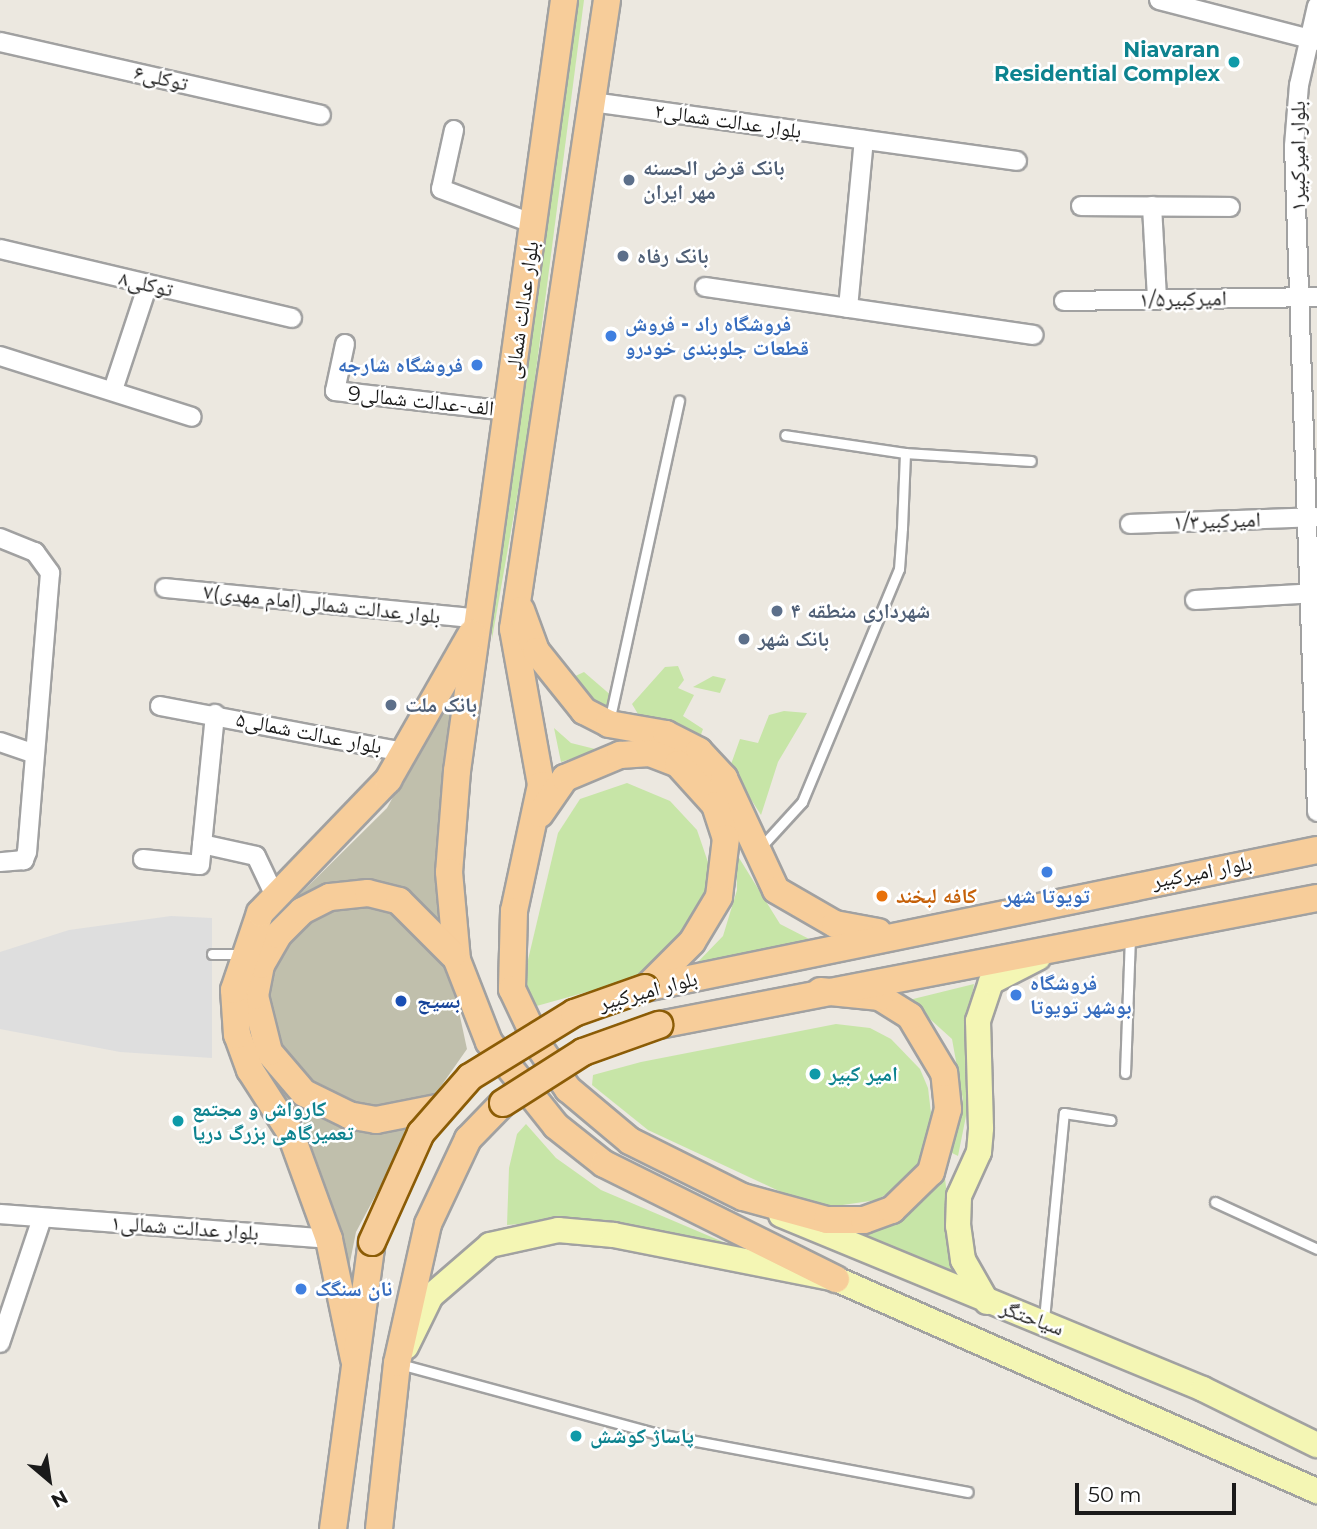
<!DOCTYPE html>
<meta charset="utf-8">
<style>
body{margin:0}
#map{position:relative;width:1317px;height:1529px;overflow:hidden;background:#ece8e0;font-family:Montserrat,"Noto Naskh Arabic",sans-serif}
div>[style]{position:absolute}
.construction>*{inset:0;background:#c0bfac}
.grass>*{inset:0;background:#c7e5a7}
.parking>*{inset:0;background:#dedede}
.roads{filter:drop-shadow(2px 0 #a1a1a1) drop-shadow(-2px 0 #a1a1a1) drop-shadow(0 2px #a1a1a1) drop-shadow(0 -2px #a1a1a1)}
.service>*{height:9px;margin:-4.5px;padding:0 4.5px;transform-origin:4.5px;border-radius:4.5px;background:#fff}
.minor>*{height:18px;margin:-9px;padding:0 9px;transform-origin:9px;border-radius:9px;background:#fff}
.secondary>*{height:24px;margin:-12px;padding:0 12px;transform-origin:12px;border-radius:12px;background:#f4f6b4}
.primary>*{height:26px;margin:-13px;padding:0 13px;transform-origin:13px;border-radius:13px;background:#f7cd9a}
.bridges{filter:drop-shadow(2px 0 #8b5c06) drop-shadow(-2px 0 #8b5c06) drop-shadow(0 2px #8b5c06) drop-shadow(0 -2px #8b5c06)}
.primary-bridge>*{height:26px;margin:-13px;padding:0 13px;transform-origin:13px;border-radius:13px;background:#f7cd9a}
.dots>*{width:19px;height:19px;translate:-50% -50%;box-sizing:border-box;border:4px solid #fff;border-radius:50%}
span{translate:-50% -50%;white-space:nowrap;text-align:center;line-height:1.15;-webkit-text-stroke:5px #fff;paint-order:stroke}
.culture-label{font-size:21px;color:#0d838f;font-weight:700}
.right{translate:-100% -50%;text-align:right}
.left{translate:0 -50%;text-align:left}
.street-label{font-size:21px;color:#1a1a1a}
.service-label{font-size:21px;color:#4e5e75;font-weight:700}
.shop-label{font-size:21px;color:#366cbe;font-weight:700}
.food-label{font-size:21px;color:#c56008;font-weight:700}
.transit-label{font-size:21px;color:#164399;font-weight:700}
.north{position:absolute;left:14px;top:1445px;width:70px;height:70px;-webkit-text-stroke:5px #fff;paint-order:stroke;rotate:151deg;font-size:19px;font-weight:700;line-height:28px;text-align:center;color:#1a1a1a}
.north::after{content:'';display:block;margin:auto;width:24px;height:32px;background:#1a1a1a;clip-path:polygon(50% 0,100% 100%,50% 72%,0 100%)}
.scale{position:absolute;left:1075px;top:1483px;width:161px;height:32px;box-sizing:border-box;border:4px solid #1a1a1a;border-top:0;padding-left:9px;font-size:21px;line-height:24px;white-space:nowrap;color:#1a1a1a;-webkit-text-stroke:5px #fff;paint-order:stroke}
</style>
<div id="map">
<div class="construction">
<i style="clip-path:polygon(457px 681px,438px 914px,467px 1049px,411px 1129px,356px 1232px,347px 1277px,314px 1154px,252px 1046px,243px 994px,252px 954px,271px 923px,387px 808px)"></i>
</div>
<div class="grass">
<i style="clip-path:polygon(575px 0,584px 0,527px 440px,492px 639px,492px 599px)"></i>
<i style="clip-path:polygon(678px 666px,684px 680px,678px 688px,694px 695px,683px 716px,703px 729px,699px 740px,638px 714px,632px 704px,665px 667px)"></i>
<i style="clip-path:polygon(584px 672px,613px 697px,614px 702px,601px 708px,569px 679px)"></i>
<i style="clip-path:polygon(713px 676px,726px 679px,720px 693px,693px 687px)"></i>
<i style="clip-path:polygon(784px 711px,807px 713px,778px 762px,761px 815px,730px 767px,740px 739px,758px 743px,769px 715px)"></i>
<i style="clip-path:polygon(554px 728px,571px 743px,599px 750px,561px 762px)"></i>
<i style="clip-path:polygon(627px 783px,670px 801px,697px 830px,710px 868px,700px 913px,661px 962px,626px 981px,533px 1007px,523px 981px,558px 833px,580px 799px)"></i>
<i style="clip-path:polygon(736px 853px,780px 924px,815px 942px,694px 966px,723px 936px,737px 890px)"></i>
<i style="clip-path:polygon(974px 984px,965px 1036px,969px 1101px,958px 1156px,950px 1152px,963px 1100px,952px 1039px,909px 1000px)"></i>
<i style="clip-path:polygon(836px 1024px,870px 1028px,891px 1039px,920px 1069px,928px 1088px,933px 1130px,918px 1174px,877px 1200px,822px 1208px,779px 1191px,648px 1130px,592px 1085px,593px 1075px,641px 1062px)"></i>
<i style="clip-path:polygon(526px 1124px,556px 1158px,601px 1190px,742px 1250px,562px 1220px,507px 1225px,509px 1168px,517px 1134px)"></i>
<i style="clip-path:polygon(945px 1178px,956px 1276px,851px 1235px,903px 1220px)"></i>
</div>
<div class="parking">
<i style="clip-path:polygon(171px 916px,212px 918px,212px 1058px,120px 1052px,0 1029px,0 952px,69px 930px)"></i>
</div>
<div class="roads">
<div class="service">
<i style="left:905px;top:453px;width:126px;rotate:3.6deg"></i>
<i style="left:609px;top:722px;width:329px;rotate:-77.7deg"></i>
<i style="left:760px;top:848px;width:62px;rotate:-47.6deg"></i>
<i style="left:802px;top:802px;width:252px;rotate:-67.4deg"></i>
<i style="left:899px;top:569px;width:41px;rotate:-85.8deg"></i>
<i style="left:902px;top:528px;width:75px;rotate:-87.7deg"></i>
<i style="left:905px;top:453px;width:121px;rotate:-171.5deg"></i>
<i style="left:212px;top:954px;width:30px"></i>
<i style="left:1125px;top:1073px;width:135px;rotate:-87.9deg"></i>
<i style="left:1215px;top:1202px;width:112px;rotate:24.7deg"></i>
<i style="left:1044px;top:1319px;width:207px;rotate:-84.5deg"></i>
<i style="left:1064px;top:1113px;width:47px;rotate:8.7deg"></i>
<i style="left:400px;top:1364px;width:267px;rotate:15.2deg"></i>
<i style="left:658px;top:1434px;width:315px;rotate:10.6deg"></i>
</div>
<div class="minor">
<i style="left:1159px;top:0;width:163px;rotate:14.5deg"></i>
<i style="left:1317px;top:6px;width:81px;rotate:102.8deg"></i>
<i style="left:1299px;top:85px;width:61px;rotate:94.7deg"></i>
<i style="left:1294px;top:146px;width:666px;rotate:88.02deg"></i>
<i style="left:0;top:42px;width:329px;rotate:12.8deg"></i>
<i style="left:592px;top:102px;width:429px;rotate:7.9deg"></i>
<i style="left:454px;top:130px;width:60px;rotate:102.4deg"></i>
<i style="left:441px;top:189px;width:99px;rotate:20.6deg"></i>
<i style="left:1081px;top:206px;width:149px;rotate:0.4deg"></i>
<i style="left:1152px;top:206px;width:93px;rotate:86.9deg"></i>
<i style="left:0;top:249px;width:300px;rotate:13.3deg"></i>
<i style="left:705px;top:287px;width:332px;rotate:8.3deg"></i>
<i style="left:1064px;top:301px;width:253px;rotate:-0.9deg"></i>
<i style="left:848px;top:308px;width:169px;rotate:-84.6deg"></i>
<i style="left:345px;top:344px;width:48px;rotate:102deg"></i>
<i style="left:335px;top:391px;width:174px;rotate:6.6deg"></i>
<i style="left:0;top:356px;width:201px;rotate:17.6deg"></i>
<i style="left:114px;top:387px;width:108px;rotate:-71.7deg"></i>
<i style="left:1130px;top:524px;width:187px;rotate:-2.1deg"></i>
<i style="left:0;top:538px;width:38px;rotate:22deg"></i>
<i style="left:35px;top:552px;width:26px;rotate:54deg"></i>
<i style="left:50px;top:573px;width:280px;rotate:94.7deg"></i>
<i style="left:27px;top:852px;width:9px;rotate:111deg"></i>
<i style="left:24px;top:860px;width:24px;rotate:175deg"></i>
<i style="left:165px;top:588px;width:317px;rotate:5.6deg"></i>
<i style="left:1195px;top:600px;width:122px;rotate:-3.3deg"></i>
<i style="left:160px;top:706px;width:247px;rotate:10.7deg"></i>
<i style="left:0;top:742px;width:34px;rotate:19deg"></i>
<i style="left:202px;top:844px;width:55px;rotate:12.5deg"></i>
<i style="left:256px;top:856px;width:44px;rotate:64.6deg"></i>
<i style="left:143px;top:859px;width:57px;rotate:6deg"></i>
<i style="left:200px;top:865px;width:152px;rotate:-84.3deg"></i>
<i style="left:0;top:1214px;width:330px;rotate:4.3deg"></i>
<i style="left:0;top:1343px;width:132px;rotate:-71.4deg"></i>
</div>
<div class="secondary">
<i style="left:781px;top:1215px;width:456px;rotate:22.4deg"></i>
<i style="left:1203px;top:1389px;width:127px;rotate:26.2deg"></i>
<i style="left:987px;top:1302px;width:48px;rotate:-119.7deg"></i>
<i style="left:963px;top:1260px;width:34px;rotate:-98deg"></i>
<i style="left:958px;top:1226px;width:30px;rotate:-88deg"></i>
<i style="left:959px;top:1196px;width:48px;rotate:-65.6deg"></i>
<i style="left:979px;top:1152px;width:24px;rotate:-85deg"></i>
<i style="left:981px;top:1128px;width:107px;rotate:-91.6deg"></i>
<i style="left:978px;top:1021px;width:41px;rotate:-71.6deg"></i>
<i style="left:991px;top:982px;width:53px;rotate:-27.1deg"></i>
<i style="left:406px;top:1347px;width:57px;rotate:-63.9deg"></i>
<i style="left:431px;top:1296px;width:78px;rotate:-40.8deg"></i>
<i style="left:490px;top:1245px;width:70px;rotate:-12.4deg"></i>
<i style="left:558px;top:1230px;width:56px;rotate:5.1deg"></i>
<i style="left:614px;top:1235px;width:226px;rotate:11.2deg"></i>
<i style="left:836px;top:1279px;width:526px;rotate:23.79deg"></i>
</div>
<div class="primary">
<i style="left:564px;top:0;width:778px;rotate:97.9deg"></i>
<i style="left:457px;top:771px;width:101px;rotate:94.5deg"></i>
<i style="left:449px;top:872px;width:88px;rotate:84.8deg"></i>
<i style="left:457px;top:960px;width:88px;rotate:68.7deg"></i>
<i style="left:489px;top:1042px;width:107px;rotate:51.4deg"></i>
<i style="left:556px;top:1126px;width:61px;rotate:38.4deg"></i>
<i style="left:604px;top:1164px;width:259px;rotate:26.4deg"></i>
<i style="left:607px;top:0;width:636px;rotate:98.5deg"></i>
<i style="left:513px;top:629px;width:158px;rotate:79.8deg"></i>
<i style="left:541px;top:785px;width:129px;rotate:102.1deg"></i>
<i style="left:514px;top:911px;width:78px;rotate:91.5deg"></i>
<i style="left:512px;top:989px;width:65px;rotate:64.6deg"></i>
<i style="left:540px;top:1048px;width:50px;rotate:55.7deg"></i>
<i style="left:568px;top:1089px;width:81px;rotate:40deg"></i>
<i style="left:630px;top:1141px;width:126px;rotate:26.4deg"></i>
<i style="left:743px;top:1197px;width:87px;rotate:15.3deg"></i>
<i style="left:827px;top:1220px;width:37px"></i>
<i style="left:864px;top:1220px;width:30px;rotate:-20deg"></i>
<i style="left:892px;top:1210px;width:54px;rotate:-44.3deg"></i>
<i style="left:931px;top:1172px;width:65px;rotate:-74.9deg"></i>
<i style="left:948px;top:1109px;width:36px;rotate:-96deg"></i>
<i style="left:944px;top:1073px;width:66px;rotate:-120.8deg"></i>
<i style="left:910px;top:1016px;width:36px;rotate:-148deg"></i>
<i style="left:880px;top:997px;width:60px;rotate:-174.3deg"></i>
<i style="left:521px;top:610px;width:44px;rotate:69.9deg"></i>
<i style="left:536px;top:651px;width:77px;rotate:51.3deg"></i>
<i style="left:584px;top:711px;width:28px;rotate:27deg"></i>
<i style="left:609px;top:724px;width:58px;rotate:10deg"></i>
<i style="left:666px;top:734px;width:37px;rotate:27deg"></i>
<i style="left:699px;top:751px;width:37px;rotate:47deg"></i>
<i style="left:724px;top:778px;width:123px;rotate:65.1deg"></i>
<i style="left:776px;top:890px;width:68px;rotate:30deg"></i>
<i style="left:835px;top:924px;width:44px;rotate:10.5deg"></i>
<i style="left:540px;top:814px;width:44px;rotate:-55.2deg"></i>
<i style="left:565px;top:778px;width:60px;rotate:-22.7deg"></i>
<i style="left:620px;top:755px;width:30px;rotate:-4deg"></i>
<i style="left:650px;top:753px;width:30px;rotate:21deg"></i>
<i style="left:678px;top:764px;width:55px;rotate:47.9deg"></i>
<i style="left:715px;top:805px;width:35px;rotate:72deg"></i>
<i style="left:726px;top:838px;width:59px;rotate:96.8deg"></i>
<i style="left:719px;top:897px;width:52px;rotate:121deg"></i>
<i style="left:692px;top:942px;width:64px;rotate:135deg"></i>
<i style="left:645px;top:988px;width:686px;rotate:-11.6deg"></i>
<i style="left:659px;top:1025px;width:670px;rotate:-10.92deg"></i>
<i style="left:442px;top:1107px;width:67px;rotate:168.9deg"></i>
<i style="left:376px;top:1120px;width:27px;rotate:-170deg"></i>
<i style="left:349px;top:1115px;width:50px;rotate:-153.9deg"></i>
<i style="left:304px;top:1093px;width:54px;rotate:-130.5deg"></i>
<i style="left:269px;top:1052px;width:58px;rotate:-104deg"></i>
<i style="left:255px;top:996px;width:32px;rotate:-79deg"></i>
<i style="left:261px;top:965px;width:34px;rotate:-60deg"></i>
<i style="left:278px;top:935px;width:34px;rotate:-45deg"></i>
<i style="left:302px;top:911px;width:31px;rotate:-27deg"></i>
<i style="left:330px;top:897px;width:38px;rotate:-6deg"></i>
<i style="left:368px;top:893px;width:32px;rotate:14deg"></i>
<i style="left:399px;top:901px;width:76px;rotate:45deg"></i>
<i style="left:354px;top:1359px;width:123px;rotate:-101.8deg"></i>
<i style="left:329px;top:1239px;width:114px;rotate:-110deg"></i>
<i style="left:290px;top:1132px;width:74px;rotate:-122.8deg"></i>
<i style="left:250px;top:1070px;width:37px;rotate:-110deg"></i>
<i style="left:237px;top:1035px;width:45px;rotate:-93.8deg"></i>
<i style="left:234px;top:990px;width:81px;rotate:-71.3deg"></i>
<i style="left:260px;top:913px;width:185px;rotate:-46.1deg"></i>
<i style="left:388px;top:780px;width:169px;rotate:-60.3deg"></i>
<i style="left:333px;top:1529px;width:290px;rotate:-82.3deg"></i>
<i style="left:379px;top:1529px;width:167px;rotate:-83.8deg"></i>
<i style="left:397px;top:1363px;width:142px;rotate:-77.4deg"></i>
<i style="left:428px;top:1224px;width:94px;rotate:-64.8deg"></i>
<i style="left:468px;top:1139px;width:50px;rotate:-45.8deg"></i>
</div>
</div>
<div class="bridges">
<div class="primary-bridge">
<i style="left:503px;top:1103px;width:95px;rotate:-32.5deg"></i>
<i style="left:583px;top:1052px;width:81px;rotate:-19.6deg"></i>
<i style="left:372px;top:1242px;width:120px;rotate:-65.8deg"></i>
<i style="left:421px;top:1133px;width:74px;rotate:-48.8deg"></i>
<i style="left:470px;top:1077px;width:122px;rotate:-31.6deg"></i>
<i style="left:574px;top:1013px;width:75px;rotate:-19.4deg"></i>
</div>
</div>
<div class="dots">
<i style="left:1234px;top:62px;background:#0f9aa8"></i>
<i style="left:629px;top:180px;background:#5c6f8a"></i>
<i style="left:623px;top:256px;background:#5c6f8a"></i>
<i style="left:611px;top:336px;background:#3f7fe0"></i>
<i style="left:477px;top:365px;background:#3f7fe0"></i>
<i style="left:777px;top:611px;background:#5c6f8a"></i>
<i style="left:744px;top:639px;background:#5c6f8a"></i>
<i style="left:391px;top:705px;background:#5c6f8a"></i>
<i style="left:1047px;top:872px;background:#3f7fe0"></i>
<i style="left:882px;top:896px;background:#e8710a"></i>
<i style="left:1016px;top:995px;background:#3f7fe0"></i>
<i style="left:401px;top:1001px;background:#1a4fb4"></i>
<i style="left:815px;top:1074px;background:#0f9aa8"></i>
<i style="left:178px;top:1121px;background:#0f9aa8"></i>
<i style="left:301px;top:1289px;background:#3f7fe0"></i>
<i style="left:576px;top:1436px;background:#0f9aa8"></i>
</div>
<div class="culture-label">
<span class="right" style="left:1220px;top:62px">Niavaran<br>Residential Complex</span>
<span class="left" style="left:829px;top:1074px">امیر کبیر</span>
<span class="left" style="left:192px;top:1121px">کارواش و مجتمع<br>تعمیرگاهی بزرگ دریا</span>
<span class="left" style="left:590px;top:1436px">پاساژ کوشش</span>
</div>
<div class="street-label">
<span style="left:161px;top:78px;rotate:13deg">توکلی۶</span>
<span style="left:728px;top:121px;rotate:8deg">بلوار عدالت شمالی۲</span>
<span style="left:1298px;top:156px;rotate:-90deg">بلوار امیرکبیر۱</span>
<span style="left:146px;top:284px;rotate:13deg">توکلی۸</span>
<span style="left:1183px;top:299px;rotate:-1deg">امیرکبیر۱/۵</span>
<span style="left:522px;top:310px;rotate:-82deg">بلوار عدالت شمالی</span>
<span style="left:421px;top:401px;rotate:6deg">9الف-عدالت شمالی</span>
<span style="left:1217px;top:521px;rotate:-2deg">امیرکبیر۱/۳</span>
<span style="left:322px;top:604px;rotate:6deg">۷بلوار عدالت شمالی(امام مهدی)</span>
<span style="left:309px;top:733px;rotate:11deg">بلوار عدالت شمالی۵</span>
<span style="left:1202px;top:872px;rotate:-11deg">بلوار امیرکبیر</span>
<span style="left:648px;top:991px;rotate:-15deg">بلوار امیرکبیر</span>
<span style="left:185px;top:1228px;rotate:4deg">بلوار عدالت شمالی۱</span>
<span style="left:1032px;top:1318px;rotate:20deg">سیاحتگر</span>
</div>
<div class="service-label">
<span class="left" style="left:643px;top:180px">بانک قرض الحسنه<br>مهر ایران</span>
<span class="left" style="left:637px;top:256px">بانک رفاه</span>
<span class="left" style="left:791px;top:611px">شهرداری منطقه ۴</span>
<span class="left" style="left:758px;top:639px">بانک شهر</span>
<span class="left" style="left:405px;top:705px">بانک ملت</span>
</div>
<div class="shop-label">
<span class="left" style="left:625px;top:336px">فروشگاه راد - فروش<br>قطعات جلوبندی خودرو</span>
<span class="right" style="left:463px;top:365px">فروشگاه شارجه</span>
<span style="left:1047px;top:896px">تویوتا شهر</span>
<span class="left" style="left:1030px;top:995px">فروشگاه<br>بوشهر تویوتا</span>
<span class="left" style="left:315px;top:1289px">نان سنگک</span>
</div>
<div class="food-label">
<span class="left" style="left:896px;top:896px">کافه لبخند</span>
</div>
<div class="transit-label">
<span class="left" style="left:417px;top:1001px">بسیج</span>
</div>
<div class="north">N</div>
<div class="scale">50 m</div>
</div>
